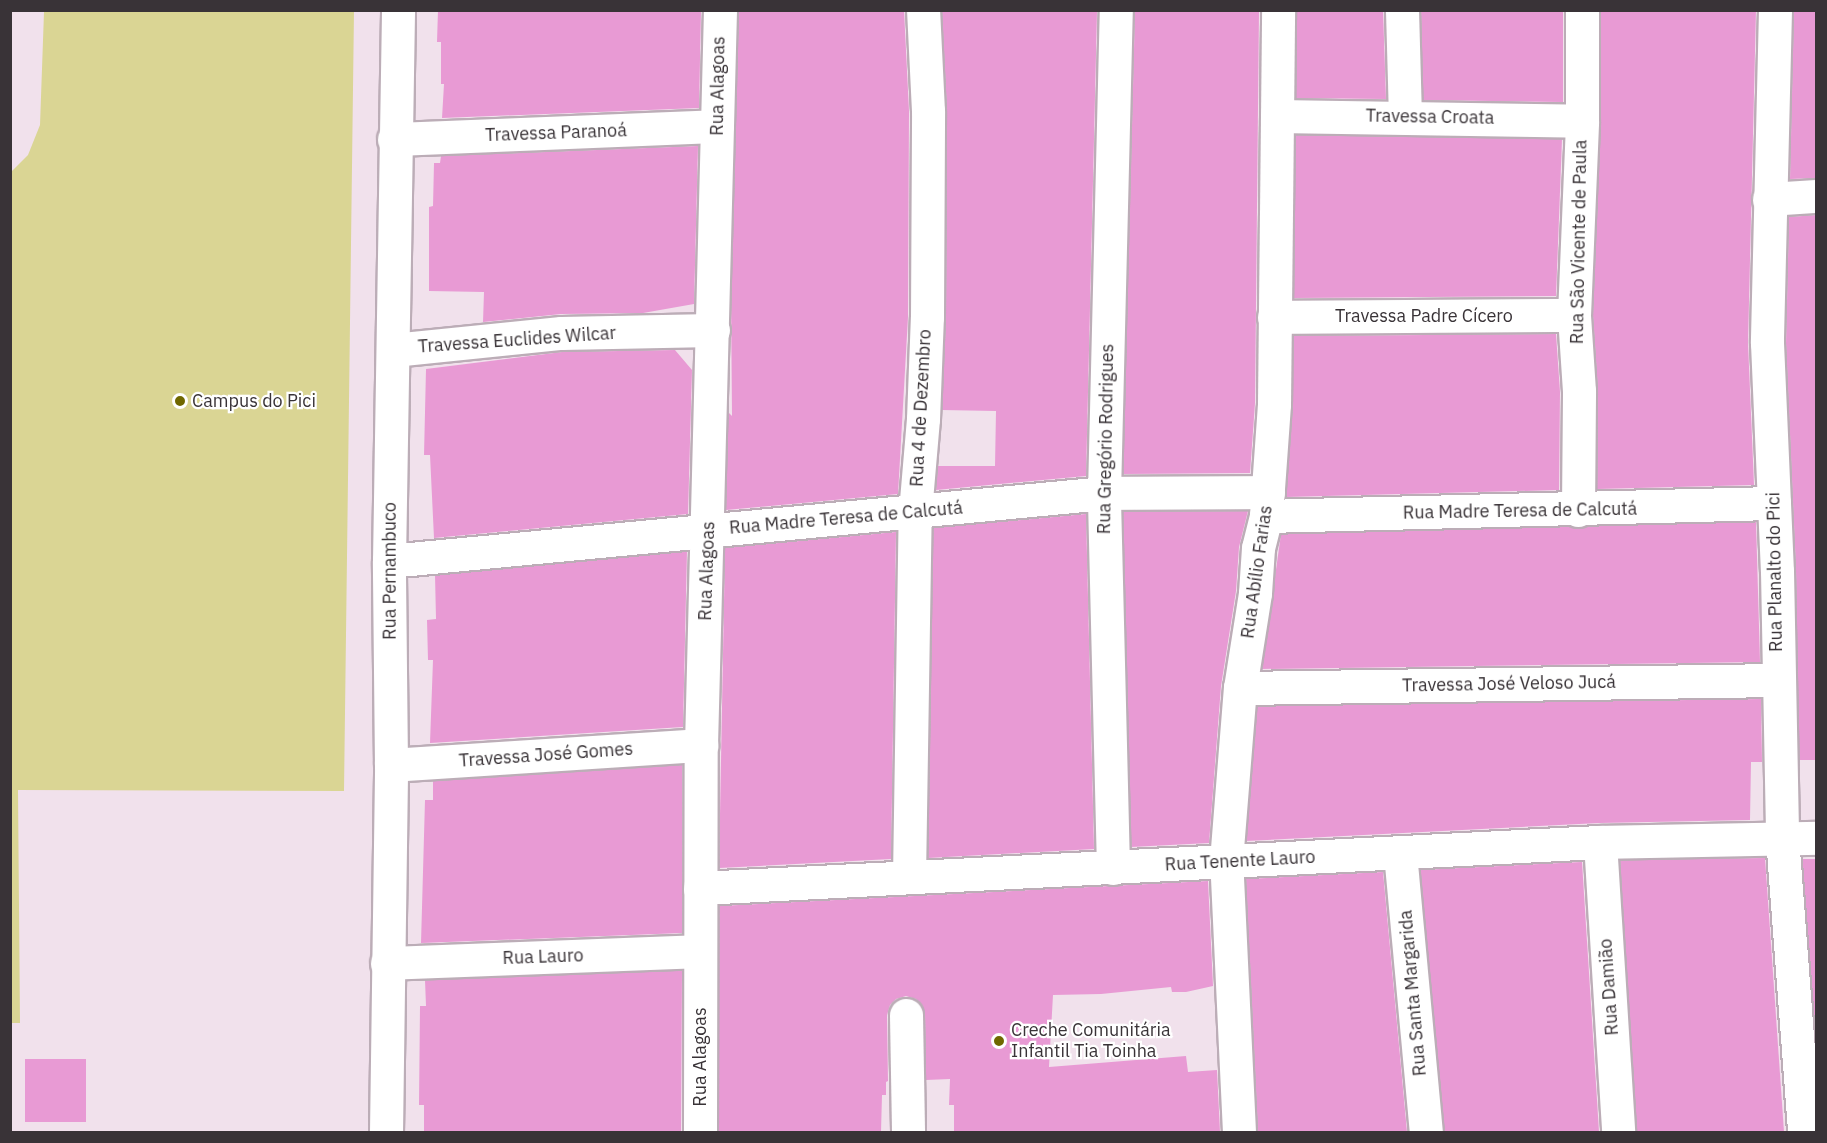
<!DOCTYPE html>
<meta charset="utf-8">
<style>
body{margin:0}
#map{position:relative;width:1827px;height:1143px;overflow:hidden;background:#f1e1ec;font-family:"IBM Plex Sans",sans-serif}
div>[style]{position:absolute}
.green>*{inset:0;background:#dad594}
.building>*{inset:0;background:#e89ad4}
.roads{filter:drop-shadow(2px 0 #bcadb7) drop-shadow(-2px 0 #bcadb7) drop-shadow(0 2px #bcadb7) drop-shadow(0 -2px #bcadb7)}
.minor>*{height:33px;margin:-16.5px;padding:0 16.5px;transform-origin:16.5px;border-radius:16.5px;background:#fff}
.dots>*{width:16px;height:16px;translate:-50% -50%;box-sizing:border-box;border:3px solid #fff;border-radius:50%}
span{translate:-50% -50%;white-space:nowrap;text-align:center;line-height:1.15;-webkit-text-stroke:4.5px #fff;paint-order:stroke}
.street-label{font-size:18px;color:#393337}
.poi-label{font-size:18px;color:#393337}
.left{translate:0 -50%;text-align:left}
.frame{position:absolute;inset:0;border:12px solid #393337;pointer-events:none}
</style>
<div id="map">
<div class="green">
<i style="clip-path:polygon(64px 11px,354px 11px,344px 791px,18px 790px,20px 1023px,11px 1023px,11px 172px,28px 155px,40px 125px,44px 12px)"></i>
</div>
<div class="building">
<i style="clip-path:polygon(438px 10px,701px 10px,699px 108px,442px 118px,444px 84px,441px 84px,441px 42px,437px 42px)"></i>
<i style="clip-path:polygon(739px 10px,904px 10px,909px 111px,908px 317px,898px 494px,726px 510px,728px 412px,732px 416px,731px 298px)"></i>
<i style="clip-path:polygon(971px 10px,1097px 12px,1086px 476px,936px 490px,938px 466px,995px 466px,996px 411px,942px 410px,946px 317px,947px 111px,942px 12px)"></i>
<i style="clip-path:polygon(1135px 10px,1259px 10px,1255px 403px,1250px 473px,1123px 474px)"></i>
<i style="clip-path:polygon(1297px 10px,1383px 10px,1386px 99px,1296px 98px)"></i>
<i style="clip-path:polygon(1421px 10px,1563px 10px,1563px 102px,1423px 100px)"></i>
<i style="clip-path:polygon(1601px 10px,1756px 10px,1748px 343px,1754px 485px,1597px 489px,1598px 391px,1593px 315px,1601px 121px)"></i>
<i style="clip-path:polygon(1794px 10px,1816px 10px,1816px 178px,1790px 179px)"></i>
<i style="clip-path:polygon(1295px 135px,1562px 139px,1556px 296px,1294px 298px)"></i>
<i style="clip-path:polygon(698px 146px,694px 304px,643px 313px,561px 314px,483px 322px,484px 292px,429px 291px,429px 207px,433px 206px,434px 163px,440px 163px,441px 156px)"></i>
<i style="clip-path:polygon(1816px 215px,1816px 760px,1799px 760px,1796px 570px,1786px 343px,1789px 217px)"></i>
<i style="clip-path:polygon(1556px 334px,1560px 392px,1559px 490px,1286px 497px,1293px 405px,1293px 336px)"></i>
<i style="clip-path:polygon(675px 350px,692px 370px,688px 514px,434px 538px,430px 455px,424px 455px,426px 369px,562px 352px)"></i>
<i style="clip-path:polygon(1248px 511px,1239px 547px,1236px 591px,1221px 686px,1209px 843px,1131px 847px,1123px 512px)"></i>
<i style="clip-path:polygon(1086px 514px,1094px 849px,928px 858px,933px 528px)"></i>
<i style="clip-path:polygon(1756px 522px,1760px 662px,1262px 669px,1281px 534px)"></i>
<i style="clip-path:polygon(896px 532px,891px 859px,719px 868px,725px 548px)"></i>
<i style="clip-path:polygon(687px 551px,683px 727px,430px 743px,433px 660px,428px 660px,427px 620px,436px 619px,435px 575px)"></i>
<i style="clip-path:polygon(1761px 699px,1762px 762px,1751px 762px,1750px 820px,1599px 823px,1246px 841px,1257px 706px)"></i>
<i style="clip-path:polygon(682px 765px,682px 933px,421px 943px,425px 800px,433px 800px,433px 781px)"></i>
<i style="clip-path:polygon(1765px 858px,1784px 1132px,1636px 1132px,1620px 860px)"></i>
<i style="clip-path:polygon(1802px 859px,1816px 859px,1816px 1047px)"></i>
<i style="clip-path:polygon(1582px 862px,1599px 1132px,1444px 1132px,1420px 870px)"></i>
<i style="clip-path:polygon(1383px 872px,1407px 1132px,1258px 1132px,1246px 879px)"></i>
<i style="clip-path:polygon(1208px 881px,1213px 986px,1186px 992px,1172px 992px,1171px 987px,1101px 994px,1053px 995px,1049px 1067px,1186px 1056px,1188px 1072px,1217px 1070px,1220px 1132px,954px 1132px,954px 1105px,949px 1105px,950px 1079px,926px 1080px,925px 1014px,922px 1006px,916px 999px,906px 996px,896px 999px,890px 1005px,887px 1015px,888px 1081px,886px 1082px,886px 1095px,882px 1095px,881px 1132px,719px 1132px,719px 906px)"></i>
<i style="clip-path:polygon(682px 970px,681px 1132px,424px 1132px,424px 1105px,419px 1105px,420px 1006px,426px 1006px,425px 980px)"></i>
<i style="clip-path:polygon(25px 1059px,86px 1059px,86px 1122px,25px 1122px)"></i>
</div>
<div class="roads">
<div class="minor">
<i style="left:1402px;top:10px;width:106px;rotate:88.4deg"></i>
<i style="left:1775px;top:10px;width:333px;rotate:91.4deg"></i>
<i style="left:1767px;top:343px;width:228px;rotate:87.5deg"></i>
<i style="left:1777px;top:571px;width:266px;rotate:88.9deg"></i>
<i style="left:1782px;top:837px;width:296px;rotate:85.7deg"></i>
<i style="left:1277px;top:116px;width:305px;rotate:0.9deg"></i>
<i style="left:394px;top:139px;width:323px;rotate:-2.3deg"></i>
<i style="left:1769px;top:199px;width:47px;rotate:-3.7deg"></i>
<i style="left:1274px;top:317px;width:300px;rotate:-0.4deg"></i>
<i style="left:393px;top:350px;width:169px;rotate:-5.8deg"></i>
<i style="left:561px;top:333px;width:152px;rotate:-1.1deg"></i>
<i style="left:1578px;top:510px;width:119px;rotate:-89.5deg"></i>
<i style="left:1579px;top:391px;width:76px;rotate:-93.8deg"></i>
<i style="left:1574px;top:315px;width:194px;rotate:-87.6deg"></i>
<i style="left:1582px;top:121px;width:111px;rotate:-90deg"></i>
<i style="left:1266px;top:516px;width:508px;rotate:-1.47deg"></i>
<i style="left:389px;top:561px;width:718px;rotate:-5.43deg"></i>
<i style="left:1104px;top:493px;width:164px;rotate:-0.3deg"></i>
<i style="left:1240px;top:688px;width:538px;rotate:-0.85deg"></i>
<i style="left:391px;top:765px;width:311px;rotate:-3.7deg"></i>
<i style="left:1600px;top:842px;width:291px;rotate:86.4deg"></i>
<i style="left:1400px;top:853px;width:280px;rotate:84.7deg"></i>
<i style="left:1113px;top:868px;width:375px;rotate:-91.4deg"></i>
<i style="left:1104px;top:493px;width:483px;rotate:-88.6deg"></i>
<i style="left:909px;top:877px;width:365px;rotate:-89.1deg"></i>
<i style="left:915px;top:512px;width:93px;rotate:-85.1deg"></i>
<i style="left:923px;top:419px;width:102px;rotate:-87.8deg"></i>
<i style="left:927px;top:317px;width:206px;rotate:-89.7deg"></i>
<i style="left:928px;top:111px;width:101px;rotate:-92.8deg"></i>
<i style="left:700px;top:888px;width:901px;rotate:-2.93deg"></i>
<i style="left:1600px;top:842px;width:216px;rotate:-1.1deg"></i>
<i style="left:387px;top:963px;width:312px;rotate:-2.2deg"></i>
<i style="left:906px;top:1015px;width:117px;rotate:89deg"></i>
<i style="left:386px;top:1132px;width:367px;rotate:-89.2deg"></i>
<i style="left:391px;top:765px;width:204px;rotate:-90.6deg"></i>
<i style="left:389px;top:561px;width:551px;rotate:-89.06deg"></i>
<i style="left:700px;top:1132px;width:387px;rotate:-89.9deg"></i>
<i style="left:701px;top:745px;width:735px;rotate:-88.52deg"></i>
<i style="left:1239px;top:1132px;width:271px;rotate:-92.7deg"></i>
<i style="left:1226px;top:861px;width:174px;rotate:-85.4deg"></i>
<i style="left:1240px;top:688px;width:96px;rotate:-81deg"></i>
<i style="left:1255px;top:593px;width:45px;rotate:-86.2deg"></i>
<i style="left:1258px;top:548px;width:33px;rotate:-76deg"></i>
<i style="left:1266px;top:516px;width:112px;rotate:-85.9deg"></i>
<i style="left:1274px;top:404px;width:394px;rotate:-89.4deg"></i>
</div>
</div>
<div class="dots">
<i style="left:180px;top:401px;background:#6f6700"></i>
<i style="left:999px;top:1041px;background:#6f6700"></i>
</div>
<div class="street-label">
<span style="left:718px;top:86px;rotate:-89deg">Rua Alagoas</span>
<span style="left:1430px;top:117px;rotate:1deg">Travessa Croata</span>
<span style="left:556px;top:133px;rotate:-2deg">Travessa Paranoá</span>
<span style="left:1579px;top:242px;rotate:-89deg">Rua São Vicente de Paula</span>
<span style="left:1424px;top:316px">Travessa Padre Cícero</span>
<span style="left:517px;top:340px;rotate:-4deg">Travessa Euclides Wilcar</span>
<span style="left:921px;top:408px;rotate:-87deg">Rua 4 de Dezembro</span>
<span style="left:1106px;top:439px;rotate:-89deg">Rua Gregório Rodrigues</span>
<span style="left:1520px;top:511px;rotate:-1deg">Rua Madre Teresa de Calcutá</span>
<span style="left:846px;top:518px;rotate:-5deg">Rua Madre Teresa de Calcutá</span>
<span style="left:390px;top:571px;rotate:-90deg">Rua Pernambuco</span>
<span style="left:707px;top:571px;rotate:-88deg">Rua Alagoas</span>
<span style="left:1257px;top:572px;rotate:-82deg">Rua Abílio Farias</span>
<span style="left:1775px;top:572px;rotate:-91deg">Rua Planalto do Pici</span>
<span style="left:1509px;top:684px;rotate:-1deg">Travessa José Veloso Jucá</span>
<span style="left:546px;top:755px;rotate:-4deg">Travessa José Gomes</span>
<span style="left:1240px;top:861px;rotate:-3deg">Rua Tenente Lauro</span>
<span style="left:543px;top:957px;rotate:-2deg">Rua Lauro</span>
<span style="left:1609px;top:987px;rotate:-94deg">Rua Damião</span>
<span style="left:1413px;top:993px;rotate:-95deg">Rua Santa Margarida</span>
<span style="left:700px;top:1057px;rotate:-90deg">Rua Alagoas</span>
</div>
<div class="poi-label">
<span class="left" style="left:192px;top:401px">Campus do Pici</span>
<span class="left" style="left:1011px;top:1041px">Creche Comunitária<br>Infantil Tia Toinha</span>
</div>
<div class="frame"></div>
</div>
